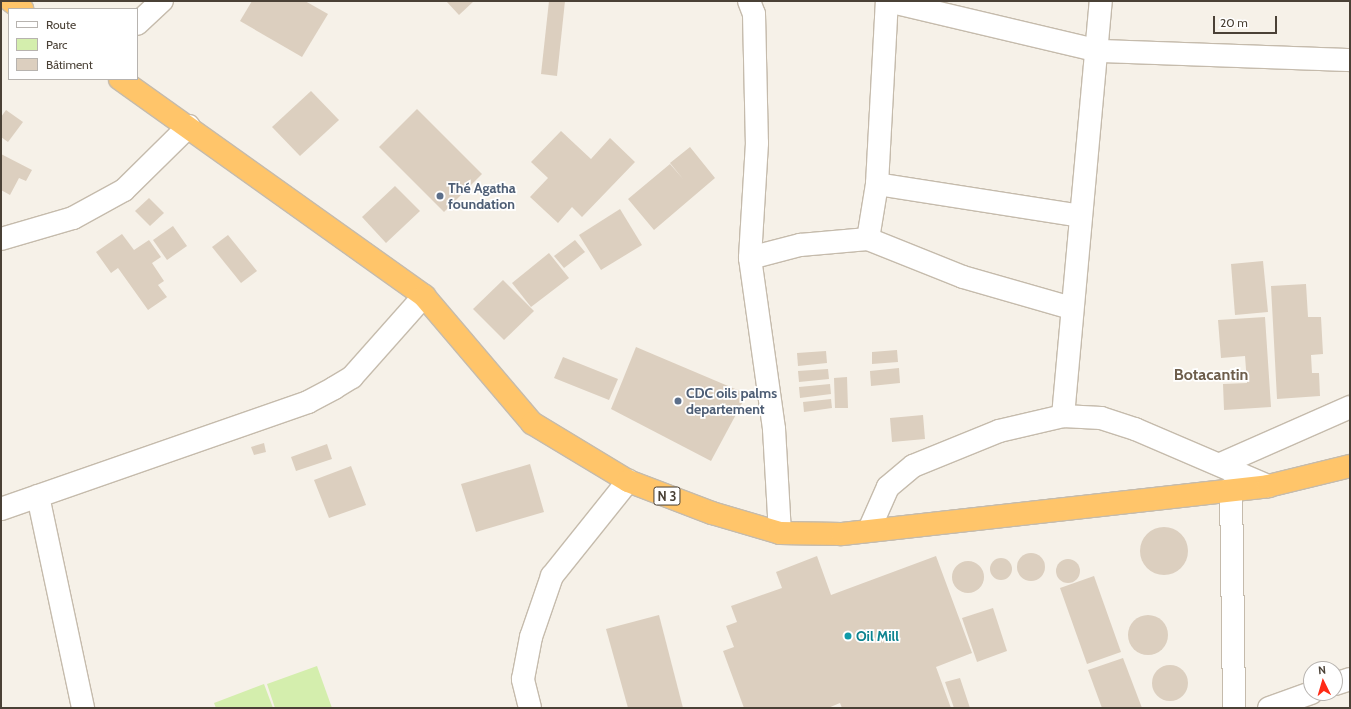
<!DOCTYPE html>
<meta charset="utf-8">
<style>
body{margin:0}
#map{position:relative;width:1351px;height:709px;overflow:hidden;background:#f6f1e8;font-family:Cabin,sans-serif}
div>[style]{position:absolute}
.green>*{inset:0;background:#d4eead}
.building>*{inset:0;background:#dccfbf}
.round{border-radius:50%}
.roads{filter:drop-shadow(1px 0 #c5bbac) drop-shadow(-1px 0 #c5bbac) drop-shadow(0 1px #c5bbac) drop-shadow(0 -1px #c5bbac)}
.minor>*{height:22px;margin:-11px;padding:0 11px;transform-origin:11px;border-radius:11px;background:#fff}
.highway>*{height:22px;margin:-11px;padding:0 11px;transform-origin:11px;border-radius:11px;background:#ffc56a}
.dots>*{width:11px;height:11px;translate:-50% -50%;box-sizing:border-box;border:2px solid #fff;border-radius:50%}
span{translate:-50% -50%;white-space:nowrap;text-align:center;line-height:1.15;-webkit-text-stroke:3.5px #fff;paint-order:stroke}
.shield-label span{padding:1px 3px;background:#fff;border:1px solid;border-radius:3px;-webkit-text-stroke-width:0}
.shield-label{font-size:13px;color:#4a4136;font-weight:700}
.service-label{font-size:14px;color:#4e5e75;font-weight:700}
.left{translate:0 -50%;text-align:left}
.culture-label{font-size:14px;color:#0d838f;font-weight:700}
.quarter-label{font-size:16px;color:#6e5e4c;font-weight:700}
.frame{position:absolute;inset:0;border:2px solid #4a4136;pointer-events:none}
.legend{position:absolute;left:8px;top:8px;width:130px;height:72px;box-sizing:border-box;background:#fff;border:1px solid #b7b3af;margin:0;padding:5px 7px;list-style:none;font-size:12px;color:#4a4136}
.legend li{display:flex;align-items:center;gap:8px;height:20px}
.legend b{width:20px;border:1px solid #b7b3af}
.north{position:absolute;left:1303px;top:661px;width:40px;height:40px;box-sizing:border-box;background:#fff;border:1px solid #b7b3af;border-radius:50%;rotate:355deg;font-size:11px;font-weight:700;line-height:16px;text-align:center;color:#4a4136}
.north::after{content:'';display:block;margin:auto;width:14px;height:18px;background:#ff2b16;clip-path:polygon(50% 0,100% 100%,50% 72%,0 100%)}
.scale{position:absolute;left:1213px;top:16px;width:64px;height:18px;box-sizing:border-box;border:2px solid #4a4136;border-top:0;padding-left:5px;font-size:12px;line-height:14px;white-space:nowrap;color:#4a4136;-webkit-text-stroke:3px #fff;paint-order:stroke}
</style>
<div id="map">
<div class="green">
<i style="clip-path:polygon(317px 666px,332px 708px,275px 708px,267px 684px)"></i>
<i style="clip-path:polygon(264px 684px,273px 708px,216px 708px,214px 703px)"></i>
</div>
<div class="building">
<i style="clip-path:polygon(252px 1px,305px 1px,328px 14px,302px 57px,240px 21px)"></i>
<i style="clip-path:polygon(446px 1px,474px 1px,459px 15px)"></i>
<i style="clip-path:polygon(549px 1px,565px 1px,557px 76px,541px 74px)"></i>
<i style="clip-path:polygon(311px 91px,339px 120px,300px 156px,272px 127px)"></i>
<i style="clip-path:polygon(417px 109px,482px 174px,444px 212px,379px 147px)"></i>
<i style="clip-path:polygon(6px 110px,23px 122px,8px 142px,1px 137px,1px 117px)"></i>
<i style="clip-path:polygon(561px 131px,591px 159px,610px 138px,635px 162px,582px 217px,572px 207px,558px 223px,530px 197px,548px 178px,531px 162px)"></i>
<i style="clip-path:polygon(690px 147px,715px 178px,654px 230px,628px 199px,670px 164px,683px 179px,670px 163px)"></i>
<i style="clip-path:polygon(1px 154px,32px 170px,26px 181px,19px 178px,10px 195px,1px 190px)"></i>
<i style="clip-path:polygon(395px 186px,420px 211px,386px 243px,362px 217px)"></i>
<i style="clip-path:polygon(149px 198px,164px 213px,150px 226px,135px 211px)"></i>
<i style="clip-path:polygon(620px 209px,642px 245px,601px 270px,579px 235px)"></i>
<i style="clip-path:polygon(173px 226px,187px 246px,167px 260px,153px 240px)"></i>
<i style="clip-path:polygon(122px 234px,134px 250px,149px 240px,161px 257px,152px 263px,164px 281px,158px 285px,167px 297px,148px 310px,118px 268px,111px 273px,96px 252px)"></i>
<i style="clip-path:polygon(228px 235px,257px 271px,241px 283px,212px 247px)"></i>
<i style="clip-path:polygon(575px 240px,585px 252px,564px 268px,554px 256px)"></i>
<i style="clip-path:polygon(549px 253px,569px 278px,531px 307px,512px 283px)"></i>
<i style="clip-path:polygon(1263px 261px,1268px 312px,1235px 315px,1231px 264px)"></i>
<i style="clip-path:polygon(503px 280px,534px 311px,504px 340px,473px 309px)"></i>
<i style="clip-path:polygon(1306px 284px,1308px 317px,1321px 317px,1323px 354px,1311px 355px,1312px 373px,1319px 373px,1320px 396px,1277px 399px,1271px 286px)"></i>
<i style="clip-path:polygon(1265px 317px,1271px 407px,1224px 410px,1223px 384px,1247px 383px,1245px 356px,1221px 358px,1218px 320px)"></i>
<i style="clip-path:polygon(636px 347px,747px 394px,711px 461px,611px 409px)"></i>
<i style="clip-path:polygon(897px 350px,898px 362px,872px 364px,872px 352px)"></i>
<i style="clip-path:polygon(826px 351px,827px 363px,798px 366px,797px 353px)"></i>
<i style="clip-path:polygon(563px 357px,618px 379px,609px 400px,554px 378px)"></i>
<i style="clip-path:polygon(899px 368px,900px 383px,871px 386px,870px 371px)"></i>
<i style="clip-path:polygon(828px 369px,829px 379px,799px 382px,798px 371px)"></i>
<i style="clip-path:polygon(847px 377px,848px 408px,835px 408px,834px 378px)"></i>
<i style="clip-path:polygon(830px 384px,831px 394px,800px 398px,799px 387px)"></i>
<i style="clip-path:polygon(831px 399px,832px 408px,804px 412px,803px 402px)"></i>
<i style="clip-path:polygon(923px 415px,925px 439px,892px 442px,890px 418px)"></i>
<i style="clip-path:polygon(264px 443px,266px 452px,254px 455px,251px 447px)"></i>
<i style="clip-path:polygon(327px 444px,332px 459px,296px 471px,291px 457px)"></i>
<i style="clip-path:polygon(530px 464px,544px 512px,476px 532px,461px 484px)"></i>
<i style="clip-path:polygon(351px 466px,366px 505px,329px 518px,314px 480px)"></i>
<i class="round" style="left:1140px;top:527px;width:48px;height:48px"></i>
<i class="round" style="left:1017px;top:553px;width:28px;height:28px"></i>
<i style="clip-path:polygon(817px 556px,831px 595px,936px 556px,972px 653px,936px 667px,951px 708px,842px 708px,840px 703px,828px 708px,744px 708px,723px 651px,734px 647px,726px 626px,737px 622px,731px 606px,782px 588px,776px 572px)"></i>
<i class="round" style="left:990px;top:558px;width:22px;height:22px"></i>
<i class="round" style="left:1056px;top:559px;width:24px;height:24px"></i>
<i class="round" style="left:952px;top:561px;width:32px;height:32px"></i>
<i style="clip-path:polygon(1094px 576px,1121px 652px,1087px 664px,1060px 588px)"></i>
<i style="clip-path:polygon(993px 608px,1007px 651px,977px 662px,962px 618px)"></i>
<i style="clip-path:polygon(659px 615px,683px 708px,628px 708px,606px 629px)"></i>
<i class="round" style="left:1128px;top:615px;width:40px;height:40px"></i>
<i style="clip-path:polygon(1123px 658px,1142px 708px,1102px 708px,1088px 670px)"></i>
<i class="round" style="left:1152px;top:665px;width:36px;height:36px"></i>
<i style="clip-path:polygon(960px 678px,970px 708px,954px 708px,945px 682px)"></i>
</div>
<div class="roads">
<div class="minor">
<i style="left:749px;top:1px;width:14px;rotate:69deg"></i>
<i style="left:754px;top:14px;width:129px;rotate:88.7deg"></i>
<i style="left:757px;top:143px;width:115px;rotate:93.5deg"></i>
<i style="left:750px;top:258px;width:173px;rotate:82deg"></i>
<i style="left:774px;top:429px;width:104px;rotate:86.7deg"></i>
<i style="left:888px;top:1px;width:217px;rotate:13.3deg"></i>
<i style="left:1099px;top:51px;width:251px;rotate:2.1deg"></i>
<i style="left:137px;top:24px;width:34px;rotate:-43deg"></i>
<i style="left:877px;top:184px;width:206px;rotate:8.9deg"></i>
<i style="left:1px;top:239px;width:75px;rotate:-16.3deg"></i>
<i style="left:73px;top:218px;width:58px;rotate:-28.8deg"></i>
<i style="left:124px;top:190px;width:91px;rotate:-44.6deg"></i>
<i style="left:868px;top:239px;width:102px;rotate:21.8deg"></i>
<i style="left:963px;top:277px;width:112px;rotate:16deg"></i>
<i style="left:750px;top:258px;width:52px;rotate:-14.6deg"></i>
<i style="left:800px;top:245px;width:68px;rotate:-5deg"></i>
<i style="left:868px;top:239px;width:56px;rotate:-80.7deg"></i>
<i style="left:877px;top:184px;width:183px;rotate:-86.9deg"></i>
<i style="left:1063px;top:416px;width:417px;rotate:-84.8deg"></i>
<i style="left:1221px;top:464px;width:141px;rotate:-23.8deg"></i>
<i style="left:1231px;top:488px;width:220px;rotate:89.2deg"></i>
<i style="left:38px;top:496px;width:217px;rotate:78deg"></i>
<i style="left:1px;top:509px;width:325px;rotate:-19.2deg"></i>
<i style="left:308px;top:402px;width:30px;rotate:-28deg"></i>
<i style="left:334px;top:388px;width:21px;rotate:-31deg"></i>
<i style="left:352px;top:377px;width:108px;rotate:-48.4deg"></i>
<i style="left:869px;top:530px;width:47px;rotate:-66.2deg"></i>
<i style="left:888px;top:487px;width:33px;rotate:-40deg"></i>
<i style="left:913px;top:466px;width:93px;rotate:-22.1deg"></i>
<i style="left:999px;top:431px;width:66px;rotate:-13.2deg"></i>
<i style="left:1063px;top:416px;width:38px;rotate:3deg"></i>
<i style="left:1101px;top:418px;width:36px;rotate:18deg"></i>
<i style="left:1135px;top:429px;width:145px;rotate:23.2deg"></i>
<i style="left:1335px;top:684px;width:16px;rotate:-18deg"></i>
<i style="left:530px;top:708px;width:30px;rotate:-104deg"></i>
<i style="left:523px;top:679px;width:43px;rotate:-79.2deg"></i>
<i style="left:531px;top:637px;width:65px;rotate:-71deg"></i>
<i style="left:552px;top:576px;width:122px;rotate:-51.3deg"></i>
<i style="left:1269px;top:708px;width:45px;rotate:-19.7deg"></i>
</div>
<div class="highway">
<i style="left:11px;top:1px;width:14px;rotate:36deg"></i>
<i style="left:120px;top:79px;width:374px;rotate:35.5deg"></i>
<i style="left:424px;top:296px;width:167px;rotate:49.6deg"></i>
<i style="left:532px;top:423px;width:112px;rotate:31.1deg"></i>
<i style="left:628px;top:481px;width:90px;rotate:20.9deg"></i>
<i style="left:712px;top:513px;width:71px;rotate:16.4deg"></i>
<i style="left:780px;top:533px;width:62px;rotate:0.9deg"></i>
<i style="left:842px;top:534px;width:429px;rotate:-6.4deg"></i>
<i style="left:1268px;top:486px;width:84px;rotate:-13.7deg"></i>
</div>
</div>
<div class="dots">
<i style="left:440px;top:196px;background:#5c6f8a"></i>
<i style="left:678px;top:401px;background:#5c6f8a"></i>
<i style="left:848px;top:636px;background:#0f9aa8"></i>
</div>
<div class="shield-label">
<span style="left:667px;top:496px">N 3</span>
</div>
<div class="service-label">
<span class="left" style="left:448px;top:196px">Thé Agatha<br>foundation</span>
<span class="left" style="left:686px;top:401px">CDC oils palms<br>departement</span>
</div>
<div class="culture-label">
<span class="left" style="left:856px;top:636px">Oil Mill</span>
</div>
<div class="quarter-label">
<span style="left:1211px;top:375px">Botacantin</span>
</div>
<div class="frame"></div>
<ul class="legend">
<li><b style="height:5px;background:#fff"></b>Route</li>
<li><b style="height:11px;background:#d4eead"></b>Parc</li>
<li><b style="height:11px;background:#dccfbf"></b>Bâtiment</li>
</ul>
<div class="north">N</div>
<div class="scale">20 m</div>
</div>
